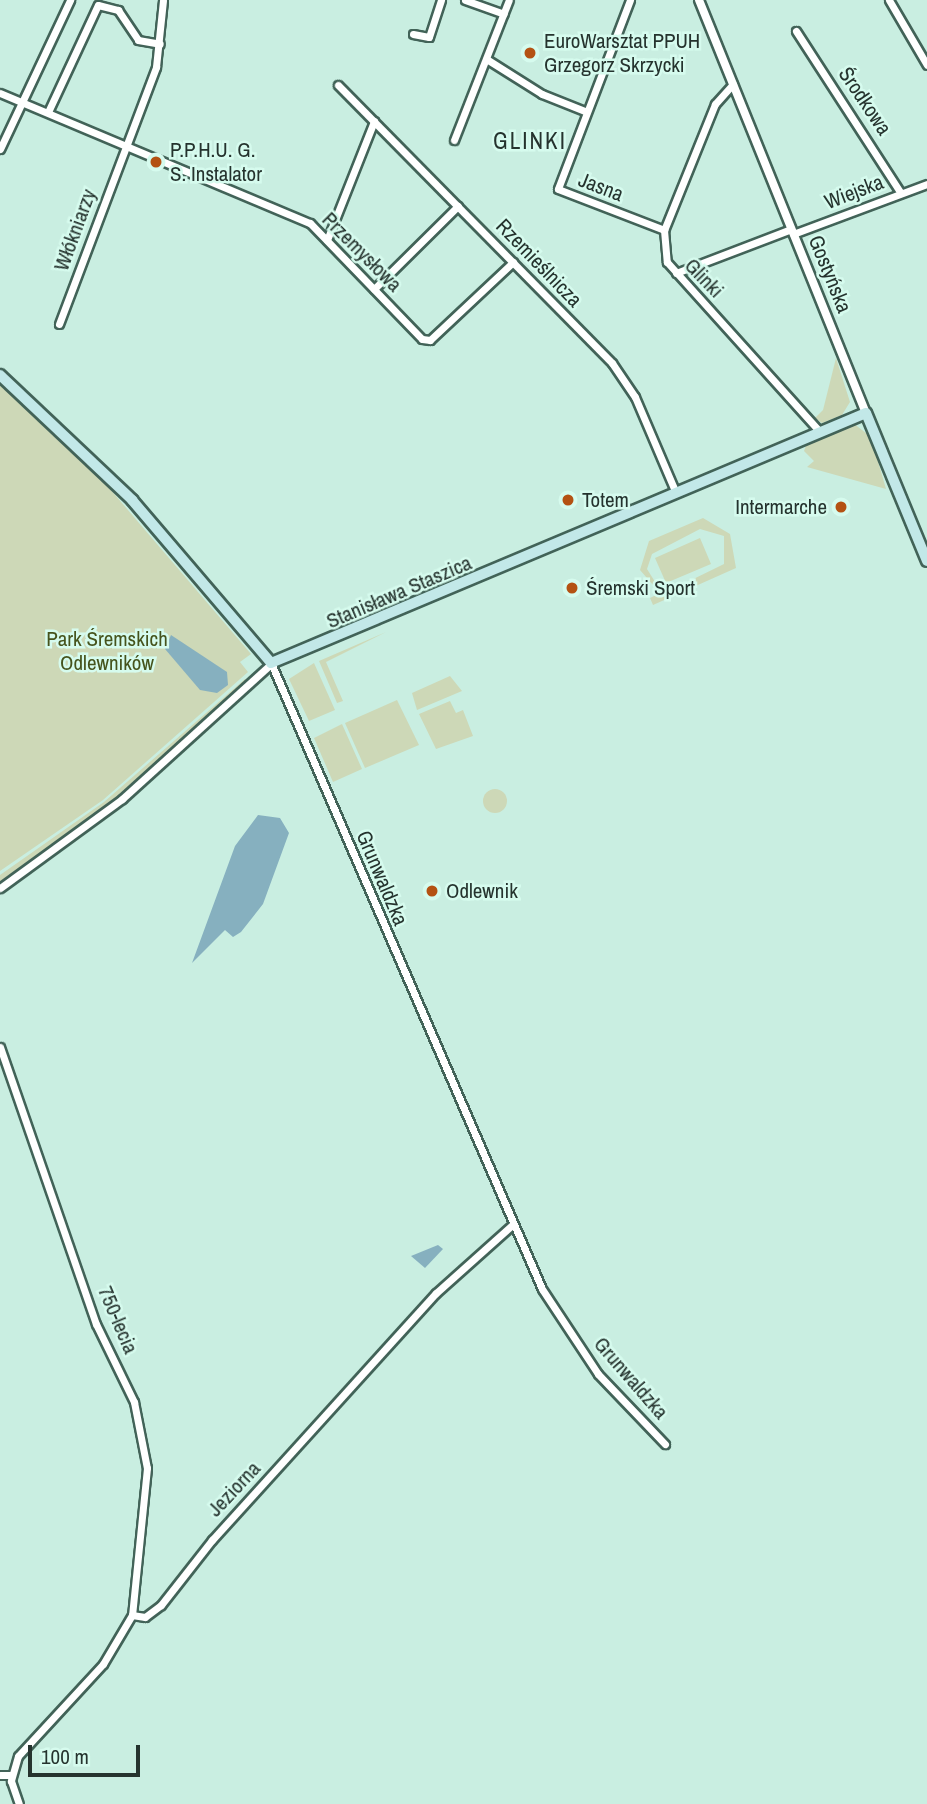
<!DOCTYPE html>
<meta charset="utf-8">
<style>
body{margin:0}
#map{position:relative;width:927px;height:1804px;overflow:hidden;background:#c9eee1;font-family:"Archivo Narrow",sans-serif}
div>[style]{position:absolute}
.green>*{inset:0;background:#cdd8b7}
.round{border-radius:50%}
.water>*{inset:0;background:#86b0bf}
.roads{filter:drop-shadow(2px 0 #426358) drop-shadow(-2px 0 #426358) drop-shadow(0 2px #426358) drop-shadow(0 -2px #426358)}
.minor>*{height:7px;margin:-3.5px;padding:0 3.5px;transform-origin:3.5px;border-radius:3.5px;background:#fff}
.tertiary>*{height:8px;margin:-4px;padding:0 4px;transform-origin:4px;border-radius:4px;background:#fff}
.secondary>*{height:10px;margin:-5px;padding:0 5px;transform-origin:5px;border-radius:5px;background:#c2e8e8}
.dots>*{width:19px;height:19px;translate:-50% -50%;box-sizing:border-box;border:4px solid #d6fbee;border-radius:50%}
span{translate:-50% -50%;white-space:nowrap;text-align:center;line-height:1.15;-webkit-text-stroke:5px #d6fbee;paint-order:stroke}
.poi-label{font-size:21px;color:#25332e}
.left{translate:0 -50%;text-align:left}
.right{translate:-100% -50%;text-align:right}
.street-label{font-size:21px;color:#25332e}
.park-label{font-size:21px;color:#45531c}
.neighbourhood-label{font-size:23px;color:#25332e;letter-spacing:2px}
.scale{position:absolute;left:28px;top:1745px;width:112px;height:32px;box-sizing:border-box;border:4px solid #25332e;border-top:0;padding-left:9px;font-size:21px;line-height:24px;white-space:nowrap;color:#25332e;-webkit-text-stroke:5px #d6fbee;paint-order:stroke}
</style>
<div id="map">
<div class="green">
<i style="clip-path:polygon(836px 358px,850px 402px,842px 415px,822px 423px,815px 418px,823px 410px)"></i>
<i style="clip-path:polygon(0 383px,92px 468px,251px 654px,240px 662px,248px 672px,103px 800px,0 871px)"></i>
<i style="clip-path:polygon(853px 423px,871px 437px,886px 489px,807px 467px,814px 461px,804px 451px,807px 443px)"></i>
<i style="clip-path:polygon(evenodd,703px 518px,730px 534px,736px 568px,653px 605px,650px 598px,660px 593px,640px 570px,649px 541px,703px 518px,700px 529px,724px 536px,724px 564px,673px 589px,657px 585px,647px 569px,652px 554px,700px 529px)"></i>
<i style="clip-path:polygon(700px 538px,711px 564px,666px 583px,655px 558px)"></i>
<i style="clip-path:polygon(386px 632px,326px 662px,343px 701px,337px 703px,319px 661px)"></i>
<i style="clip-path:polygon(314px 663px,335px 710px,309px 721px,289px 679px)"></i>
<i style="clip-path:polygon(450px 676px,462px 691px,417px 710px,412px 693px)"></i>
<i style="clip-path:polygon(245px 679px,248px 683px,111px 802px,0 882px,0 875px,104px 802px)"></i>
<i style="clip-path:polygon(397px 700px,419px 745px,365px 768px,345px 723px)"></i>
<i style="clip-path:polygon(450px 701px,456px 713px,463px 710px,473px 736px,436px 749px,419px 714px)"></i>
<i style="clip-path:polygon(342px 724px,362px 769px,333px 782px,314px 738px)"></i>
<i class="round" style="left:483px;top:789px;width:24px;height:24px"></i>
</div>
<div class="water">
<i style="clip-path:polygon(171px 635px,227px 672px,228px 685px,217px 693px,200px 690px,165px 649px)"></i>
<i style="clip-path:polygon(258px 815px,280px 818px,289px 833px,263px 904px,241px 932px,233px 937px,225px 930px,192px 963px,235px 846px)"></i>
<i style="clip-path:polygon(438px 1245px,443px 1249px,425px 1268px,411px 1256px)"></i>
</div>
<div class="roads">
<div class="minor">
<i style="left:465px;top:0;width:41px;rotate:19.7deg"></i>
<i style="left:630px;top:0;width:202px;rotate:110.9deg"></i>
<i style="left:558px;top:189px;width:114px;rotate:21.1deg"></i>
<i style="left:889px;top:0;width:75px;rotate:59.7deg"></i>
<i style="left:796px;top:31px;width:193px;rotate:57.1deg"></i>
<i style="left:413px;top:34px;width:16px;rotate:11deg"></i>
<i style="left:429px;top:37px;width:39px;rotate:-72deg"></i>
<i style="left:488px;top:60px;width:64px;rotate:32.2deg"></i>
<i style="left:542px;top:94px;width:48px;rotate:21.8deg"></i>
<i style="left:733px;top:84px;width:27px;rotate:132deg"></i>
<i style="left:715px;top:104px;width:136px;rotate:112deg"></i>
<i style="left:664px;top:230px;width:32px;rotate:85deg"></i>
<i style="left:667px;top:262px;width:229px;rotate:48deg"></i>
<i style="left:338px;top:85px;width:390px;rotate:45.4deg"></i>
<i style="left:612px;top:363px;width:41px;rotate:55.9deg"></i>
<i style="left:635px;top:397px;width:104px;rotate:66.9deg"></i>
<i style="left:0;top:93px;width:336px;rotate:22.8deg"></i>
<i style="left:310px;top:223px;width:161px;rotate:46deg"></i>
<i style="left:422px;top:339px;width:8px;rotate:7deg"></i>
<i style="left:430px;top:340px;width:114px;rotate:-43.2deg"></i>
<i style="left:48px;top:112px;width:118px;rotate:-65deg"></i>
<i style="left:98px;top:5px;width:21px;rotate:14deg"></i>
<i style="left:118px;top:10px;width:36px;rotate:56deg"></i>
<i style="left:138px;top:40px;width:22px;rotate:10deg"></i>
<i style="left:454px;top:140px;width:150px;rotate:-68.6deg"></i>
<i style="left:0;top:149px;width:165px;rotate:-64.8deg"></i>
<i style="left:793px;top:234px;width:143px;rotate:-20.5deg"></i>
<i style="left:327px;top:240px;width:128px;rotate:-68.4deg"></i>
<i style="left:676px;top:273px;width:123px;rotate:-20.9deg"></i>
<i style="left:374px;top:289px;width:118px;rotate:-44.7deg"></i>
<i style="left:59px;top:324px;width:275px;rotate:-69.3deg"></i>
<i style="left:156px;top:67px;width:67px;rotate:-84deg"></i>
<i style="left:271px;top:663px;width:682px;rotate:66.59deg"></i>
<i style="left:542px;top:1289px;width:102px;rotate:56.6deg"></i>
<i style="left:598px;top:1374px;width:97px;rotate:46.3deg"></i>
<i style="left:0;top:888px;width:151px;rotate:-36.1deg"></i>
<i style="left:122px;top:799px;width:201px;rotate:-42.2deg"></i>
<i style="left:0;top:1047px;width:293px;rotate:70.9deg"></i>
<i style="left:96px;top:1324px;width:87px;rotate:64deg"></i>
<i style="left:134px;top:1402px;width:67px;rotate:78.9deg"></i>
<i style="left:147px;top:1468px;width:148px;rotate:95.8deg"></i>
<i style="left:132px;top:1615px;width:57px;rotate:120.6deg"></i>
<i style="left:103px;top:1664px;width:125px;rotate:132.7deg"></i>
<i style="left:18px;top:1756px;width:26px;rotate:106deg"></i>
<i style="left:11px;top:1781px;width:24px;rotate:71deg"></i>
<i style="left:132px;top:1615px;width:13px;rotate:9deg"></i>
<i style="left:145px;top:1617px;width:20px;rotate:-37deg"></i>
<i style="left:161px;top:1605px;width:83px;rotate:-51.9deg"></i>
<i style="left:212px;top:1540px;width:333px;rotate:-47.8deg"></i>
<i style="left:436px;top:1293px;width:101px;rotate:-41.8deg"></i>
<i style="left:0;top:1775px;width:11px"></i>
</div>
<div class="tertiary">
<i style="left:699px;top:0;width:445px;rotate:68deg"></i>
</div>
<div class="secondary">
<i style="left:0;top:375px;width:182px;rotate:43.4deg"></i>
<i style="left:132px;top:500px;width:214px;rotate:49.5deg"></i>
<i style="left:271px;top:663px;width:645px;rotate:-22.79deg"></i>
<i style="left:866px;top:413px;width:160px;rotate:67.6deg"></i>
</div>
</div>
<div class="dots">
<i style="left:530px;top:53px;background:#b45213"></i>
<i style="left:156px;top:162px;background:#b45213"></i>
<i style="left:568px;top:500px;background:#b45213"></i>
<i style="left:841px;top:507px;background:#b45213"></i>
<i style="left:572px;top:588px;background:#b45213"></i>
<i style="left:432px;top:891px;background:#b45213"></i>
</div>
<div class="poi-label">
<span class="left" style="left:544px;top:53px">EuroWarsztat PPUH<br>Grzegorz Skrzycki</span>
<span class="left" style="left:170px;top:162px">P.P.H.U. G.<br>S. Instalator</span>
<span class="left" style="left:582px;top:500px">Totem</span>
<span class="right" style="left:827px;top:507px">Intermarche</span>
<span class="left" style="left:586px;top:588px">Śremski Sport</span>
<span class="left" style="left:446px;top:891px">Odlewnik</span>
</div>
<div class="street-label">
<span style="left:865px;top:101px;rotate:56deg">Środkowa</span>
<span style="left:601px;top:187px;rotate:21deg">Jasna</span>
<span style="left:854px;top:192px;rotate:-21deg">Wiejska</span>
<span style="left:75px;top:230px;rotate:-70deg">Włókniarzy</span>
<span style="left:362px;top:252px;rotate:45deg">Przemysłowa</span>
<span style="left:539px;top:263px;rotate:46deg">Rzemieślnicza</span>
<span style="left:830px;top:274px;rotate:68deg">Gostyńska</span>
<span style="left:704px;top:278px;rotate:46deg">Glinki</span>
<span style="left:399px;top:592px;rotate:-23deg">Stanisława Staszica</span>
<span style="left:382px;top:878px;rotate:67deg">Grunwaldzka</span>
<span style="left:118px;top:1320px;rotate:67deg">750-lecia</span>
<span style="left:631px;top:1378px;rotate:49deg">Grunwaldzka</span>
<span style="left:234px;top:1489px;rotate:-47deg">Jeziorna</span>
</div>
<div class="park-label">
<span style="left:107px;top:651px">Park Śremskich<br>Odlewników</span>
</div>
<div class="neighbourhood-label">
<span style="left:530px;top:141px">GLINKI</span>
</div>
<div class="scale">100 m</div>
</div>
